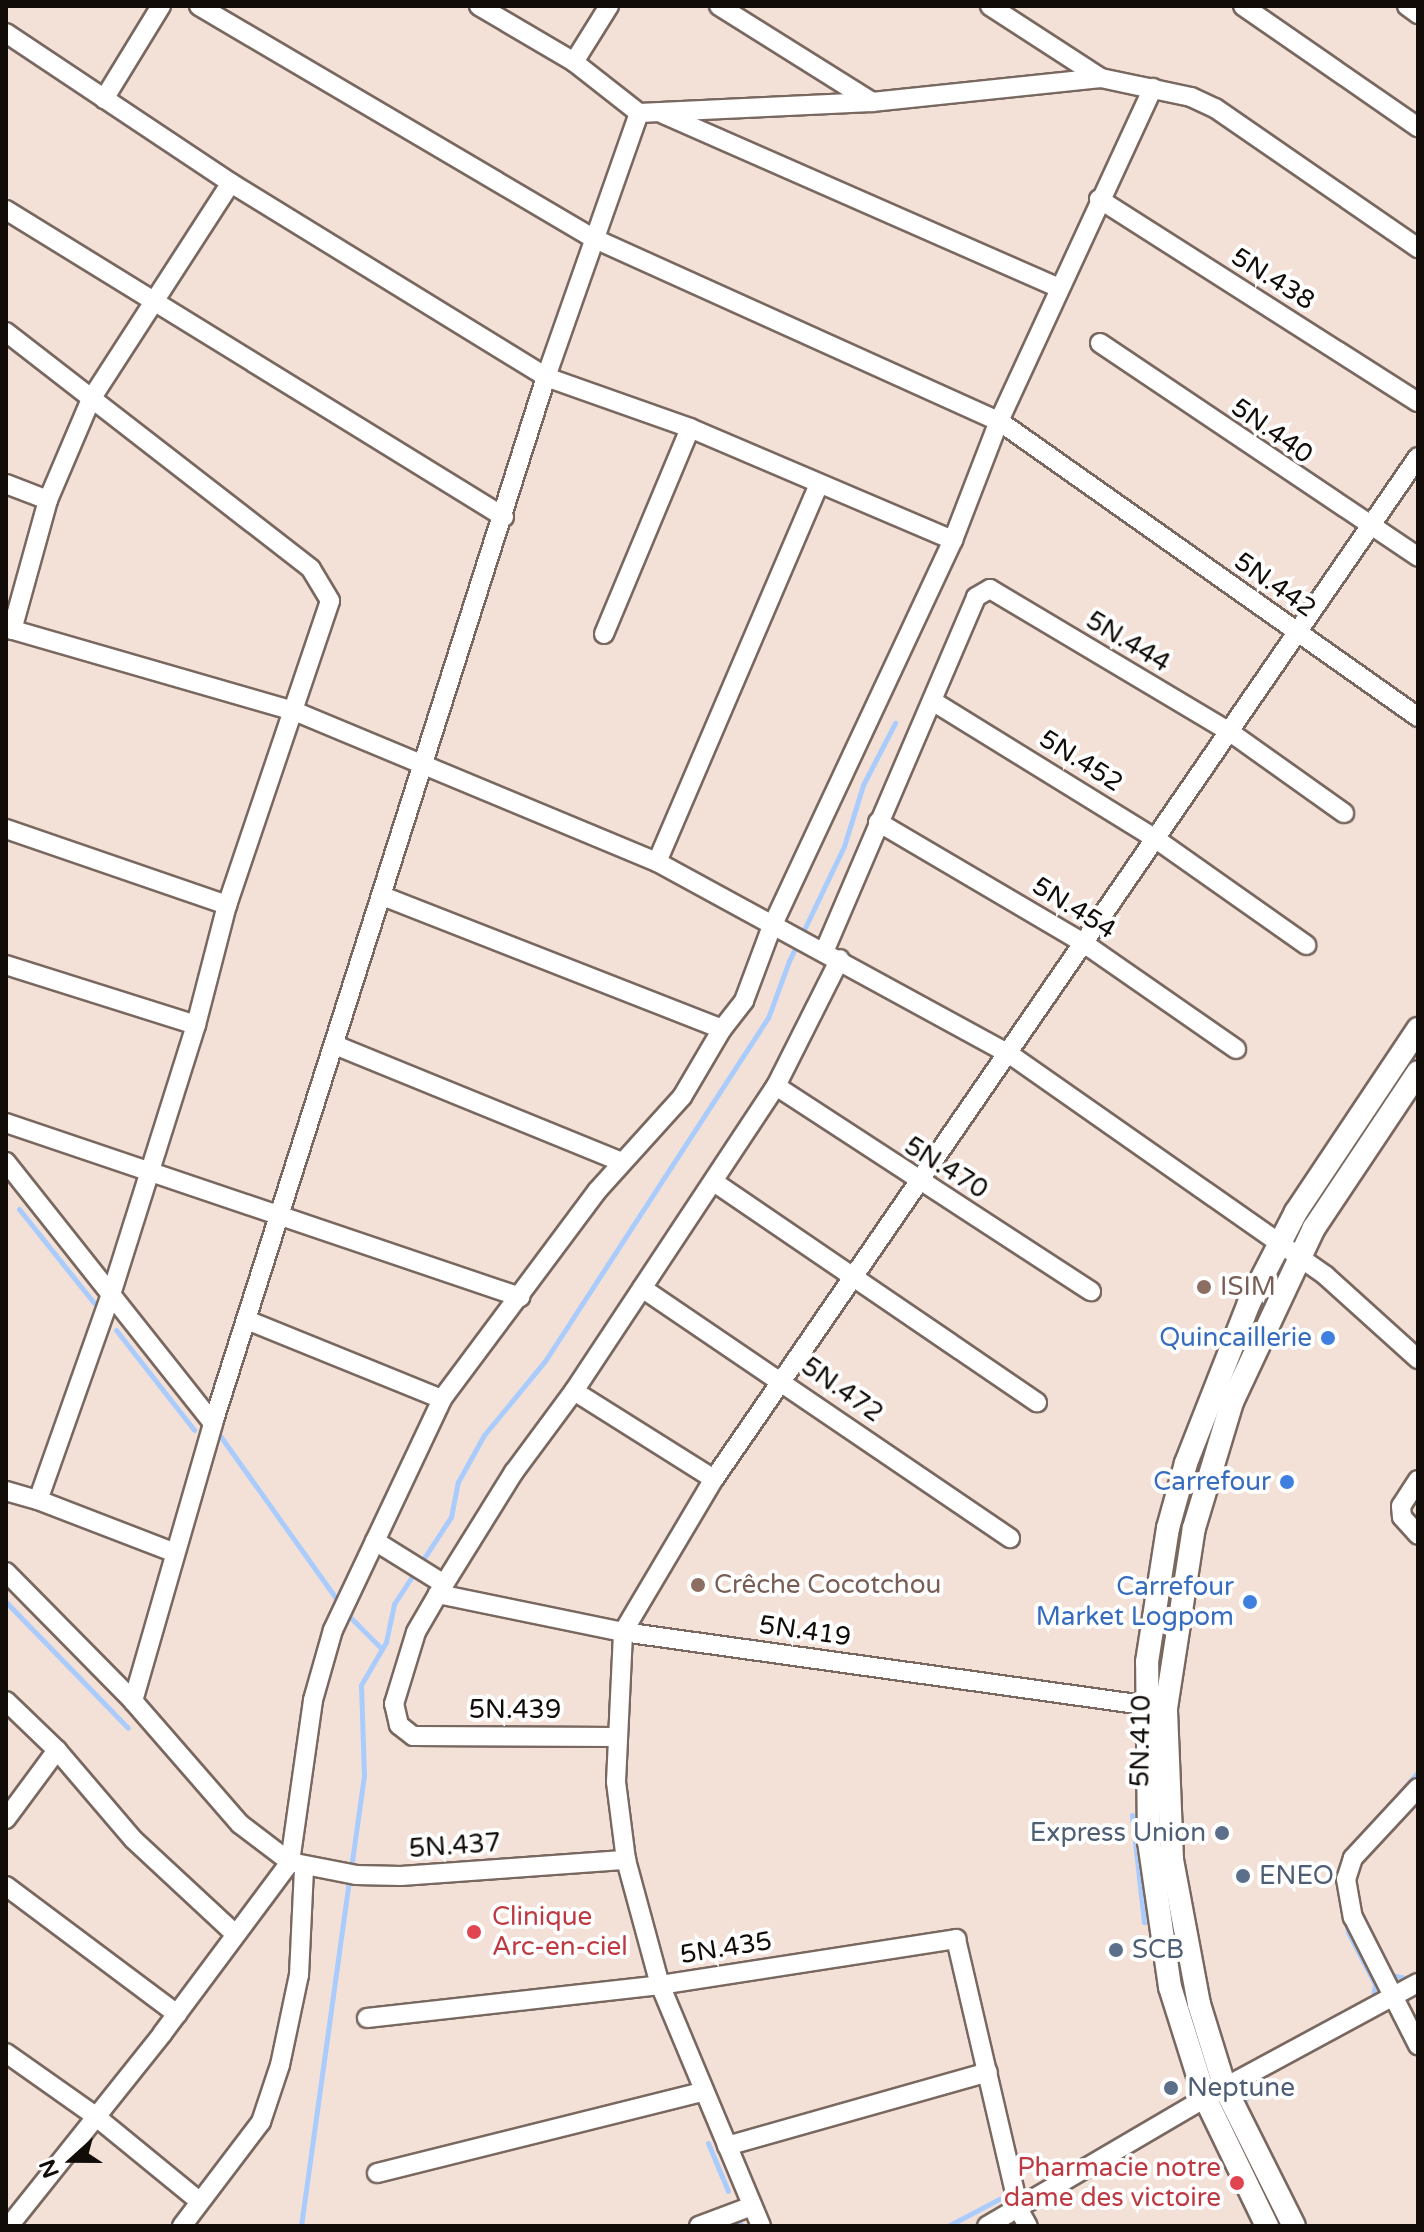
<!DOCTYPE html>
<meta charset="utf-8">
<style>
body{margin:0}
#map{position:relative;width:1424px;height:2232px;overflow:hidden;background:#f3e0d7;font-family:"Varela Round",sans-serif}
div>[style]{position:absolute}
.stream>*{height:5px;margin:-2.5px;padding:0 2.5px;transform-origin:2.5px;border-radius:2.5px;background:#aaccfd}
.roads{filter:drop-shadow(2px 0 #796860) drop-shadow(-2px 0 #796860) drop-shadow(0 2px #796860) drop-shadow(0 -2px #796860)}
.minor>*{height:18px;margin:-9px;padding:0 9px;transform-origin:9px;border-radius:9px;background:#fff}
.major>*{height:22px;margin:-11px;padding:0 11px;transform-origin:11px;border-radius:11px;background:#fff}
.dots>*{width:22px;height:22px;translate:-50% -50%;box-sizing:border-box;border:4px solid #fff;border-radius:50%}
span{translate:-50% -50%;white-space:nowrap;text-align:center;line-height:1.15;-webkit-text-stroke:8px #fff;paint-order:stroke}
.street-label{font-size:26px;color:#120c09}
.education-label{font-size:26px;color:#785e54}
.left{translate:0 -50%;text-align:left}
.shop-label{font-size:26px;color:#366cbe}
.right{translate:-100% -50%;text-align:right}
.service-label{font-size:26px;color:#4e5e75}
.health-label{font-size:26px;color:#be3a42}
.frame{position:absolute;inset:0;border:8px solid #120c09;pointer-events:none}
.north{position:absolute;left:32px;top:2120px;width:80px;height:80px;-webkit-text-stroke:6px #fff;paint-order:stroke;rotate:249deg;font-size:22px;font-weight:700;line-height:32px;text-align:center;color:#120c09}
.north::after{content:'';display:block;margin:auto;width:28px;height:36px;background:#120c09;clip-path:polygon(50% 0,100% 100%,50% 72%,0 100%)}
</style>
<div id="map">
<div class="stream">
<i style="left:19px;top:1209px;width:120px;rotate:51.4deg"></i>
<i style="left:116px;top:1330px;width:127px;rotate:52deg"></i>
<i style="left:221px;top:1437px;width:198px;rotate:54.5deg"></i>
<i style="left:6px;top:1602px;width:175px;rotate:45.9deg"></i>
<i style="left:348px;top:1615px;width:48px;rotate:45deg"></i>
<i style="left:1132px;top:1815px;width:108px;rotate:83.6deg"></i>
<i style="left:1351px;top:1849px;width:102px;rotate:-49deg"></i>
<i style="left:351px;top:1868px;width:93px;rotate:-82deg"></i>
<i style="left:364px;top:1776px;width:91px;rotate:-91.9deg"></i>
<i style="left:361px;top:1685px;width:50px;rotate:-59.8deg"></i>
<i style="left:386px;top:1642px;width:39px;rotate:-78deg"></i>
<i style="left:394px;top:1604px;width:104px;rotate:-56.8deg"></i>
<i style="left:451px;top:1517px;width:36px;rotate:-79deg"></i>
<i style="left:458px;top:1482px;width:54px;rotate:-61deg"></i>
<i style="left:484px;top:1435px;width:96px;rotate:-50.5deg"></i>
<i style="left:545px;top:1361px;width:409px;rotate:-57deg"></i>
<i style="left:768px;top:1018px;width:61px;rotate:-69.8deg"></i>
<i style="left:789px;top:961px;width:127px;rotate:-64.4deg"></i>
<i style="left:844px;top:846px;width:64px;rotate:-72.7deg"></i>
<i style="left:863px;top:785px;width:70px;rotate:-62.7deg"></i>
<i style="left:1341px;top:1898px;width:35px;rotate:78deg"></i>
<i style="left:1348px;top:1932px;width:59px;rotate:62.6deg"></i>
<i style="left:1375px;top:1984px;width:14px;rotate:98deg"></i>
<i style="left:1391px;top:1975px;width:19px;rotate:12deg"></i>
<i style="left:1244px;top:2108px;width:14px;rotate:-78deg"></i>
<i style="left:1247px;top:2094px;width:16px;rotate:-43deg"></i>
<i style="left:708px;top:2143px;width:52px;rotate:67.4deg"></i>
<i style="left:731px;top:2219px;width:14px;rotate:30deg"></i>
<i style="left:301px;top:2226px;width:351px;rotate:-82.1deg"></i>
<i style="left:948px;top:2226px;width:58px;rotate:-27.9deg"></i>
</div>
<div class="roads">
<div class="minor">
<i style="left:199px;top:6px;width:459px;rotate:30.5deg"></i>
<i style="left:595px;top:239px;width:443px;rotate:24.3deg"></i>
<i style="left:999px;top:421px;width:513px;rotate:35.24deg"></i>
<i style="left:479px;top:6px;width:110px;rotate:30.5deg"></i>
<i style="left:574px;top:62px;width:83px;rotate:38.1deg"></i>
<i style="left:639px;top:113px;width:233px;rotate:-2.7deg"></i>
<i style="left:872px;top:102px;width:230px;rotate:-6deg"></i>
<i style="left:1101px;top:78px;width:92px;rotate:11.9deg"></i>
<i style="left:1191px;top:97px;width:26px;rotate:25deg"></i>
<i style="left:1215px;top:108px;width:247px;rotate:34.6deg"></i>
<i style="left:719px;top:6px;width:181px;rotate:32.1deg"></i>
<i style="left:990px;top:6px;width:132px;rotate:33deg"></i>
<i style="left:1243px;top:6px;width:213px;rotate:34.7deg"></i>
<i style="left:1407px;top:6px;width:14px;rotate:36deg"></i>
<i style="left:6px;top:33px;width:270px;rotate:33.7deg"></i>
<i style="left:231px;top:183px;width:370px;rotate:31.6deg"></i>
<i style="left:546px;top:377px;width:153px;rotate:19.5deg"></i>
<i style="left:690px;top:428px;width:286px;rotate:23.1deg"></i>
<i style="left:953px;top:540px;width:426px;rotate:115.1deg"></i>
<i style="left:772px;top:926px;width:80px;rotate:110.5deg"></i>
<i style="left:744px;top:1001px;width:36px;rotate:128deg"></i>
<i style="left:722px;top:1029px;width:365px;rotate:-158.6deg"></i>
<i style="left:574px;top:62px;width:66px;rotate:-58deg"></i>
<i style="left:104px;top:99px;width:109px;rotate:-58.5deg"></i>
<i style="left:663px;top:114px;width:433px;rotate:23.7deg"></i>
<i style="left:1099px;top:199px;width:378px;rotate:32.5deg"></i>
<i style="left:6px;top:210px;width:585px;rotate:31.65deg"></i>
<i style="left:6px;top:332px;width:386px;rotate:37.8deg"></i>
<i style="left:311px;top:569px;width:37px;rotate:59deg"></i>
<i style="left:330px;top:601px;width:321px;rotate:108.7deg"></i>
<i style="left:227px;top:905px;width:124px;rotate:104.5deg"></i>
<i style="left:196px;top:1025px;width:285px;rotate:107.5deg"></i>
<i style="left:110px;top:1297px;width:215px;rotate:109.5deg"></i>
<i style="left:38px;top:1500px;width:147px;rotate:21.1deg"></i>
<i style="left:1100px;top:343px;width:383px;rotate:33.9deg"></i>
<i style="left:6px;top:484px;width:45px;rotate:20.9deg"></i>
<i style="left:953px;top:540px;width:128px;rotate:-68.9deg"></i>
<i style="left:999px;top:421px;width:367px;rotate:-65.2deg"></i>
<i style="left:6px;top:628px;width:300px;rotate:16.1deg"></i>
<i style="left:294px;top:711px;width:393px;rotate:22.6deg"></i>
<i style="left:657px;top:862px;width:400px;rotate:28.6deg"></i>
<i style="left:1008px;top:1053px;width:388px;rotate:35deg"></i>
<i style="left:1326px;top:1276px;width:124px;rotate:42.1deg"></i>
<i style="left:12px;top:630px;width:135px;rotate:-74.5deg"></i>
<i style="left:48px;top:500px;width:110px;rotate:-66.9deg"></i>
<i style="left:91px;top:399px;width:257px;rotate:-57.1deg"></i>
<i style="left:604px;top:634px;width:223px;rotate:-67.3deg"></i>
<i style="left:934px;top:702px;width:261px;rotate:31.7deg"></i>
<i style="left:1156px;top:839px;width:184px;rotate:35.2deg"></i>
<i style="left:878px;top:822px;width:240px;rotate:30.5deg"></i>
<i style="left:1085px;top:944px;width:184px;rotate:34.8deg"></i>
<i style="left:6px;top:829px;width:234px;rotate:19deg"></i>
<i style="left:657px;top:862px;width:411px;rotate:-66.8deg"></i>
<i style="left:824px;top:952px;width:386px;rotate:-66.8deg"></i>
<i style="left:976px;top:597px;width:16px;rotate:-30deg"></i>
<i style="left:990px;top:589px;width:279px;rotate:30.8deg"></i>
<i style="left:1230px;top:732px;width:140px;rotate:35.4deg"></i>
<i style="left:6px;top:965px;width:199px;rotate:17.5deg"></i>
<i style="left:335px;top:1045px;width:309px;rotate:22.2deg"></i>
<i style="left:776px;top:1086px;width:376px;rotate:33.1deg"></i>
<i style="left:6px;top:1123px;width:543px;rotate:18.7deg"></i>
<i style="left:6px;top:1162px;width:333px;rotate:51.6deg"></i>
<i style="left:714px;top:1182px;width:391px;rotate:34.3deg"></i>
<i style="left:642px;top:1288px;width:445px;rotate:34.2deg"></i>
<i style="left:247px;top:1320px;width:210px;rotate:22.1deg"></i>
<i style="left:574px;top:1391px;width:165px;rotate:32.2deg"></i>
<i style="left:1418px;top:1480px;width:31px;rotate:123deg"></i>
<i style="left:1401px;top:1506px;width:11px;rotate:85deg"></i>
<i style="left:1402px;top:1517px;width:24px;rotate:48deg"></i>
<i style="left:6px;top:1491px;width:33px;rotate:16deg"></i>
<i style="left:375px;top:1541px;width:81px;rotate:31.9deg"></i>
<i style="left:6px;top:1572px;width:181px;rotate:45.4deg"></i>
<i style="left:133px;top:1701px;width:163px;rotate:49deg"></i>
<i style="left:240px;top:1824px;width:63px;rotate:37.2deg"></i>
<i style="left:290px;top:1862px;width:67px;rotate:11.1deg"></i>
<i style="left:356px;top:1875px;width:45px;rotate:1.3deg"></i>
<i style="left:401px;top:1876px;width:226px;rotate:-4.1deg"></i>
<i style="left:438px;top:1594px;width:189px;rotate:11.6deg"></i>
<i style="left:623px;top:1632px;width:540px;rotate:7.98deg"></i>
<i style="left:6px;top:1701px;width:71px;rotate:43.9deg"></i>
<i style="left:57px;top:1750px;width:118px;rotate:49.5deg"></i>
<i style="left:134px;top:1840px;width:135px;rotate:42.9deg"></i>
<i style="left:133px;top:1701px;width:289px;rotate:-73.9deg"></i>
<i style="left:213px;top:1423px;width:1098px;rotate:-72.34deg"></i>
<i style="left:546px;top:377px;width:280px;rotate:-70.6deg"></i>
<i style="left:616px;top:1737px;width:203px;rotate:-179.7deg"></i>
<i style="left:413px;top:1736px;width:18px;rotate:-142deg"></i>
<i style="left:399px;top:1725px;width:22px;rotate:-103deg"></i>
<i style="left:394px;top:1704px;width:75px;rotate:-73deg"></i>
<i style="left:416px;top:1632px;width:44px;rotate:-59.9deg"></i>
<i style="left:438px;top:1594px;width:144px;rotate:-58.1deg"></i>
<i style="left:514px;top:1472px;width:101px;rotate:-53.5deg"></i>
<i style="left:574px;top:1391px;width:366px;rotate:-56.5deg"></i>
<i style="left:776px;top:1086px;width:142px;rotate:-63.3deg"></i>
<i style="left:1418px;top:1788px;width:96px;rotate:132.9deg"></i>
<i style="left:1353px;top:1858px;width:22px;rotate:108deg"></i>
<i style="left:1346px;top:1879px;width:39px;rotate:80deg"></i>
<i style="left:1353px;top:1917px;width:144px;rotate:63.1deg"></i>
<i style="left:6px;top:1819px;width:86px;rotate:-53.5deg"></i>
<i style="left:6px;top:1886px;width:214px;rotate:36.8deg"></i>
<i style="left:367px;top:2018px;width:295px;rotate:-6.4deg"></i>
<i style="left:660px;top:1985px;width:300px;rotate:-8.8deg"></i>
<i style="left:956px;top:1939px;width:278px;rotate:76.9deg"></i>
<i style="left:1019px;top:2210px;width:18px;rotate:61deg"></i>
<i style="left:6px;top:2053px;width:108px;rotate:35.2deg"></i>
<i style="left:94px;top:2115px;width:136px;rotate:39.3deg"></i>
<i style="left:727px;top:2146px;width:271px;rotate:-15.8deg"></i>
<i style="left:377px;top:2173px;width:336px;rotate:-14deg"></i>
<i style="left:9px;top:2226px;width:246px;rotate:-51.4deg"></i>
<i style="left:162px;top:2034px;width:214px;rotate:-53.3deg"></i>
<i style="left:290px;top:1862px;width:164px;rotate:-81.9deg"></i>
<i style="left:313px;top:1700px;width:73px;rotate:-74.1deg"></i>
<i style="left:333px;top:1630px;width:255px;rotate:-64.7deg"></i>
<i style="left:442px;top:1399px;width:259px;rotate:-53.3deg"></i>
<i style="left:597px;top:1191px;width:127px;rotate:-47.9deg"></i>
<i style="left:682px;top:1097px;width:79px;rotate:-59.5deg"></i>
<i style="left:182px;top:2226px;width:131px;rotate:-52.8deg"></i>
<i style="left:261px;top:2122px;width:60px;rotate:-71.6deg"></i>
<i style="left:280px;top:2065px;width:92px;rotate:-78.1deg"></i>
<i style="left:299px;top:1975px;width:108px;rotate:-87.3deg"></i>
<i style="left:699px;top:2226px;width:57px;rotate:-20.7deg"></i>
<i style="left:761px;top:2226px;width:261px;rotate:-112.7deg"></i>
<i style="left:660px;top:1985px;width:130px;rotate:-105.2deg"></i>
<i style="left:626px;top:1860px;width:79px;rotate:-97.3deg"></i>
<i style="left:616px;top:1782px;width:150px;rotate:-87.3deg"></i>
<i style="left:623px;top:1632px;width:178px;rotate:-59.3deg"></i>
<i style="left:714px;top:1479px;width:1241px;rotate:-55.44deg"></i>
<i style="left:987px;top:2226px;width:253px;rotate:-30.4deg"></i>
<i style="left:1205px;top:2098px;width:242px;rotate:-28.4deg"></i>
</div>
<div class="major">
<i style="left:1267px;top:2226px;width:142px;rotate:-115.8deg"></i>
<i style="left:1205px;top:2098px;width:116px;rotate:-107.5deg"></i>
<i style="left:1170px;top:1987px;width:147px;rotate:-98.2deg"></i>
<i style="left:1149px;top:1842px;width:180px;rotate:-90.6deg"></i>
<i style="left:1147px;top:1662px;width:136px;rotate:-81.1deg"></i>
<i style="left:1168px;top:1528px;width:67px;rotate:-74.5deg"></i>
<i style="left:1186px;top:1463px;width:172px;rotate:-68.5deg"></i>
<i style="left:1249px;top:1303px;width:102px;rotate:-62.7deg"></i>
<i style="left:1296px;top:1212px;width:220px;rotate:-56.3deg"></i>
<i style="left:1294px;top:2226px;width:154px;rotate:-116.6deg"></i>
<i style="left:1225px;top:2088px;width:88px;rotate:-107.2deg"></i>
<i style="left:1199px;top:2004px;width:147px;rotate:-100.6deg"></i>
<i style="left:1172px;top:1860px;width:152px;rotate:-92.3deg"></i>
<i style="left:1166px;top:1708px;width:182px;rotate:-81.2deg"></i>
<i style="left:1194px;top:1528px;width:132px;rotate:-73.2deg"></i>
<i style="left:1232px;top:1402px;width:192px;rotate:-64.8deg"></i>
<i style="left:1314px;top:1228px;width:187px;rotate:-56.3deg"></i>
</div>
</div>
<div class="dots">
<i style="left:1204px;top:1287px;background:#8d6e63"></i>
<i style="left:1328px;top:1338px;background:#3f7fe0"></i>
<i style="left:1287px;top:1482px;background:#3f7fe0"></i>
<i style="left:698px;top:1585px;background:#8d6e63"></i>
<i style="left:1250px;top:1602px;background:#3f7fe0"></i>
<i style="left:1222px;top:1833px;background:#5c6f8a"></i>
<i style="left:1243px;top:1876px;background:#5c6f8a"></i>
<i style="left:474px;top:1932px;background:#e0444e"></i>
<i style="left:1116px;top:1950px;background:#5c6f8a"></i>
<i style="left:1171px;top:2088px;background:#5c6f8a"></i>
<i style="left:1237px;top:2183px;background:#e0444e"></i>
</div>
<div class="street-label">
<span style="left:1273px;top:279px;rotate:32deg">5N.438</span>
<span style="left:1272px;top:431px;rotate:35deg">5N.440</span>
<span style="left:1275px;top:585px;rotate:35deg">5N.442</span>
<span style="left:1128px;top:642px;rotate:31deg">5N.444</span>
<span style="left:1081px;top:761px;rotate:32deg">5N.452</span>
<span style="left:1074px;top:908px;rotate:32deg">5N.454</span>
<span style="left:946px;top:1168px;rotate:32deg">5N.470</span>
<span style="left:842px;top:1390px;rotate:35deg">5N.472</span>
<span style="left:805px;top:1631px;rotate:8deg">5N.419</span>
<span style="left:515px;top:1710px">5N.439</span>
<span style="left:1141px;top:1741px;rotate:-89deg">5N.410</span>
<span style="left:455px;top:1846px;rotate:-4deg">5N.437</span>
<span style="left:726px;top:1948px;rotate:-9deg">5N.435</span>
</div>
<div class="education-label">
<span class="left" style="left:1220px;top:1287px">ISIM</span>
<span class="left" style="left:714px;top:1585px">Crêche Cocotchou</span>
</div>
<div class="shop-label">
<span class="right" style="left:1312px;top:1338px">Quincaillerie</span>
<span class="right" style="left:1271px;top:1482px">Carrefour</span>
<span class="right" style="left:1234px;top:1602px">Carrefour<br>Market Logpom</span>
</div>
<div class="service-label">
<span class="right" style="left:1206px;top:1833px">Express Union</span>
<span class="left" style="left:1259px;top:1876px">ENEO</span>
<span class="left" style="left:1132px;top:1950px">SCB</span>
<span class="left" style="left:1187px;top:2088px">Neptune</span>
</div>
<div class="health-label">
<span class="left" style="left:492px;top:1932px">Clinique<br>Arc-en-ciel</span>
<span class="right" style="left:1221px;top:2183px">Pharmacie notre<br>dame des victoire</span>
</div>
<div class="frame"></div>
<div class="north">N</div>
</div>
